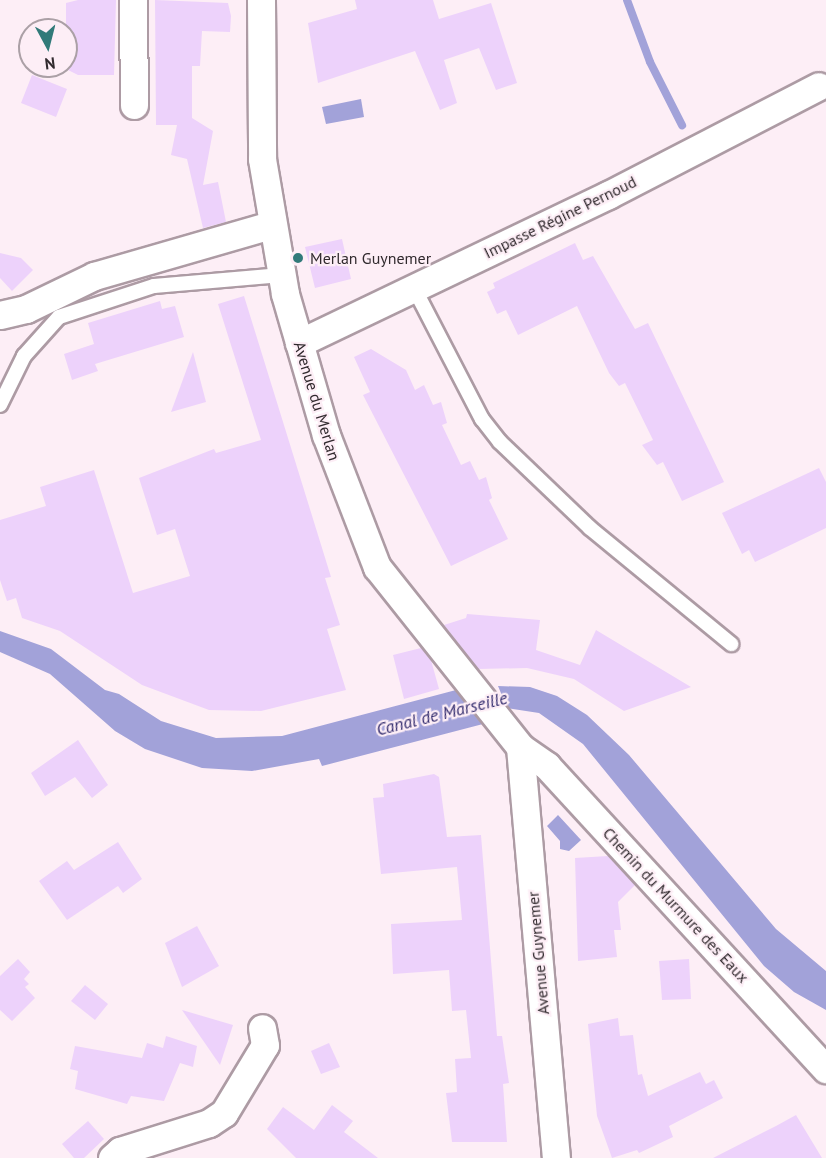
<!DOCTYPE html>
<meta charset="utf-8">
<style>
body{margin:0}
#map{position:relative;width:826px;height:1158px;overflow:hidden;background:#fdeef6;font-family:"PT Sans",sans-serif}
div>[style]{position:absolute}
.water>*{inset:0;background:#a2a2d9}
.stream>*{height:8px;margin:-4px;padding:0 4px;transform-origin:4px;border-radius:4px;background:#a2a2d9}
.building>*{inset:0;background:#edd2fb}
.roads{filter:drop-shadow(2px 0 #ad9ba4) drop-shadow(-2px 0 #ad9ba4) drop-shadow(0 2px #ad9ba4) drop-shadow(0 -2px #ad9ba4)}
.service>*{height:14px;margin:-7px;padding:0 7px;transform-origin:7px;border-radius:7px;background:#fff}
.minor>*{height:27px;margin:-13.5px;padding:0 13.5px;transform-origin:13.5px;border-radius:13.5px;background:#fff}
.dots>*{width:16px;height:16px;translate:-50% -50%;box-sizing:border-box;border:3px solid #fdeef6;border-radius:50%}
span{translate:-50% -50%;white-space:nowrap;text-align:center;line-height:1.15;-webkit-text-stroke:4.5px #fdeef6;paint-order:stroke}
.street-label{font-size:16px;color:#312a2e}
.poi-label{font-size:16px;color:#312a2e}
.left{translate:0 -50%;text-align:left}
.water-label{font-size:18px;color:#352e6f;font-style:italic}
.north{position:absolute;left:18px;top:18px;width:60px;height:60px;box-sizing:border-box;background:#fdeef6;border:2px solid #aba0a6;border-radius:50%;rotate:173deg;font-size:16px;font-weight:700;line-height:24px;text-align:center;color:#312a2e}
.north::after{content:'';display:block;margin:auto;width:21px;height:27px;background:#317a79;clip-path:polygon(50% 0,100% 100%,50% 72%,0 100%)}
</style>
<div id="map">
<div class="water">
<i style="clip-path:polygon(361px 99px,364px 117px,326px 124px,322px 107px)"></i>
<i style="clip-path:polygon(0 631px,51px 649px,105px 690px,119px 694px,161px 721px,216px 738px,282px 736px,456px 690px,483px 724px,322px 766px,319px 759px,252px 771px,202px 768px,145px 749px,115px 731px,50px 674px,0 652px)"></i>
<i style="clip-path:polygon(498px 686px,530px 687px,557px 696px,587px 715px,629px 755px,776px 929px,826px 971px,826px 1010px,794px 992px,764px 966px,583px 744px,539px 713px,507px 708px)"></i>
<i style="clip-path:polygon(558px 815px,581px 840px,569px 851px,560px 849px,560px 841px,547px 826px)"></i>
</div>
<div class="stream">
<i style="left:627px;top:0;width:66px;rotate:69.6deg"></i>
<i style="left:650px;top:62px;width:71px;rotate:63.1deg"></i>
</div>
<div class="building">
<i style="clip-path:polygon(78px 0,116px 0,114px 75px,78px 75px,66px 69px,66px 3px)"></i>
<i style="clip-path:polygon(155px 0,228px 3px,231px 16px,230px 32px,202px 31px,200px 66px,192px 66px,192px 118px,213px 131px,203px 185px,218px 182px,226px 222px,203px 228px,187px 159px,171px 155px,177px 125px,156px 125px)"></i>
<i style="clip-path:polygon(355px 0,433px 0,439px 19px,491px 3px,517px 83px,496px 90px,479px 48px,444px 60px,457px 103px,440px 110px,415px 51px,318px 83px,308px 23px,357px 9px)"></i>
<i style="clip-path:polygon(32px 75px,67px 89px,56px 117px,21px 103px)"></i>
<i style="clip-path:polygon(342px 239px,351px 279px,315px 288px,305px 247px)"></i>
<i style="clip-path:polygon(575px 243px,583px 260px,593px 256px,635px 329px,648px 323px,724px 482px,682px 501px,663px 462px,657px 465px,642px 445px,653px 440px,625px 383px,619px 386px,609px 373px,577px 306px,518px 335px,506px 310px,497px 314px,487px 292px,495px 288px,493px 283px)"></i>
<i style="clip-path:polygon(0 253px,21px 258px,33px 270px,12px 291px,0 278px)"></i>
<i style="clip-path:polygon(244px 296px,331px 577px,325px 578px,340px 625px,327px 629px,346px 690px,261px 711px,209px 710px,142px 685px,60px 631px,22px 618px,16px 598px,7px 601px,0 580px,0 520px,46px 506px,40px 487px,94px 470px,133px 593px,190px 576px,175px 529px,157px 535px,139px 478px,214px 449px,216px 453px,261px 440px,218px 304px)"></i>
<i style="clip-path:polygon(160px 301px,162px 309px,175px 306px,184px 337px,95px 364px,98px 371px,72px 380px,64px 354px,94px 344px,88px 323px)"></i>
<i style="clip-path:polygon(371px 349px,406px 370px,415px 390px,424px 385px,433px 405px,441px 402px,447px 423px,442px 425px,461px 465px,470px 461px,479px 480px,486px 477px,492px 498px,489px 500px,508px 539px,451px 566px,363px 395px,370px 392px,354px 357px)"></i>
<i style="clip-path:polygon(193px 352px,206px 402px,171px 412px)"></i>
<i style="clip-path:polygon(819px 468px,826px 482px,826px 528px,755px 562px,749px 550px,742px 554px,722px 513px)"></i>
<i style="clip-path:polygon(467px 614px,540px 620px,536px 650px,580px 665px,596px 630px,691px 687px,624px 711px,574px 679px,527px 668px,478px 669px,444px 625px,466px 618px)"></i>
<i style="clip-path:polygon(421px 648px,431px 660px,439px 689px,404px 699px,393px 655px)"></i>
<i style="clip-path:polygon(78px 740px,108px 785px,92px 798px,75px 777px,45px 796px,31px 773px)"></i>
<i style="clip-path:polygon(434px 774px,439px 777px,447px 837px,481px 835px,497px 1036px,502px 1036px,509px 1083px,503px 1084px,507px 1142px,452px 1142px,446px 1093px,457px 1092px,455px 1059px,471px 1058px,466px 1010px,452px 1011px,449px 970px,393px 974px,391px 924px,462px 920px,457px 867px,381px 874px,373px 798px,384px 797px,383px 784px)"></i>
<i style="clip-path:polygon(118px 842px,142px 879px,123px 893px,118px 886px,67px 920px,39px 881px,67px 861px,74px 870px)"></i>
<i style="clip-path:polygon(608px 856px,635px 885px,618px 902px,621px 930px,614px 930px,617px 957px,578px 961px,575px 858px)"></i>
<i style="clip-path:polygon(197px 926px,219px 966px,182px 987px,165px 943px)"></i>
<i style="clip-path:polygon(18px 959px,30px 972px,24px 979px,29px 984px,25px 987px,35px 998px,12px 1021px,0 1010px,0 976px)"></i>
<i style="clip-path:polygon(689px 959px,691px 999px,662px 1000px,659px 961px)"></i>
<i style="clip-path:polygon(85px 985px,108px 1004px,95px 1020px,71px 1001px)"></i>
<i style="clip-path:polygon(182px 1010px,233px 1025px,220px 1065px)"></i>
<i style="clip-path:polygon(618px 1018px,620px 1036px,633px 1035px,638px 1075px,642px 1074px,648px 1096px,700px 1072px,706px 1084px,714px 1080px,723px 1098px,669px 1126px,673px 1137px,639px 1153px,637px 1150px,612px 1158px,597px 1116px,588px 1024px)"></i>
<i style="clip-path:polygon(166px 1036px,197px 1046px,193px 1067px,180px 1063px,164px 1101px,131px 1096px,127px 1104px,75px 1089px,78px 1071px,70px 1069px,75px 1046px,142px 1058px,147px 1043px,163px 1048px)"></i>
<i style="clip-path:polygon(329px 1043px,340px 1067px,321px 1074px,311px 1051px)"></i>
<i style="clip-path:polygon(332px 1105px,353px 1121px,344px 1132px,378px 1158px,296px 1158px,267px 1129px,283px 1107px,314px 1130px)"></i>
<i style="clip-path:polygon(796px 1115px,822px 1158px,713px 1158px,776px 1126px)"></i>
<i style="clip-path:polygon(88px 1121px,104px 1139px,84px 1158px,74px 1158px,62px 1144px)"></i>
</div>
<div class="roads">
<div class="service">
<i style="left:413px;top:286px;width:150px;rotate:62.6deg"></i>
<i style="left:482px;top:419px;width:29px;rotate:52deg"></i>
<i style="left:500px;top:442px;width:124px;rotate:43.7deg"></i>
<i style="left:590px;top:528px;width:183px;rotate:39.4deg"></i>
<i style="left:0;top:405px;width:55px;rotate:-63.9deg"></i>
<i style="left:24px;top:356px;width:52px;rotate:-48.1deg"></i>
<i style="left:59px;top:317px;width:100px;rotate:-18.1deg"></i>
<i style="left:154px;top:286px;width:128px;rotate:-4.9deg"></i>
</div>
<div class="minor">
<i style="left:133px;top:0;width:105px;rotate:89.5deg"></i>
<i style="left:261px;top:0;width:159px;rotate:89.6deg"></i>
<i style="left:262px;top:159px;width:137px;rotate:80.3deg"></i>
<i style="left:285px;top:294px;width:147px;rotate:73.8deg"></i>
<i style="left:326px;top:435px;width:142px;rotate:68.9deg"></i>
<i style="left:377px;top:567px;width:230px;rotate:51.5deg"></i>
<i style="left:520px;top:747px;width:33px;rotate:35deg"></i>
<i style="left:547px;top:766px;width:412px;rotate:47.4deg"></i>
<i style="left:0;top:315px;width:27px;rotate:-13deg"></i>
<i style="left:26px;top:309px;width:76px;rotate:-25.9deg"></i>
<i style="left:94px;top:276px;width:184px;rotate:-16.1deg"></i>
<i style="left:299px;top:343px;width:343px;rotate:-25.6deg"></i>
<i style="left:608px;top:195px;width:237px;rotate:-27.3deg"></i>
<i style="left:520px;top:747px;width:413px;rotate:85deg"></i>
<i style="left:112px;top:1158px;width:11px;rotate:-41deg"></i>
<i style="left:120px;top:1151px;width:93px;rotate:-17.5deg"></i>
<i style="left:209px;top:1123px;width:18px;rotate:-34deg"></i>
<i style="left:224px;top:1113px;width:79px;rotate:-58.9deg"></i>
<i style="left:265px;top:1045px;width:17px;rotate:-100deg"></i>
</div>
</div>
<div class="dots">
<i style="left:298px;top:258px;background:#317a79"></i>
</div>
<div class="street-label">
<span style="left:560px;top:217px;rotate:-26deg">Impasse Régine Pernoud</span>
<span style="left:317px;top:401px;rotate:73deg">Avenue du Merlan</span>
<span style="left:676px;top:905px;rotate:47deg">Chemin du Murmure des Eaux</span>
<span style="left:538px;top:953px;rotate:-95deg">Avenue Guynemer</span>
</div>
<div class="poi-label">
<span class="left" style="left:310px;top:258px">Merlan Guynemer</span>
</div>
<div class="water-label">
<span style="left:442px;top:714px;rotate:-14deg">Canal de Marseille</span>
</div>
<div class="north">N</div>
</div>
